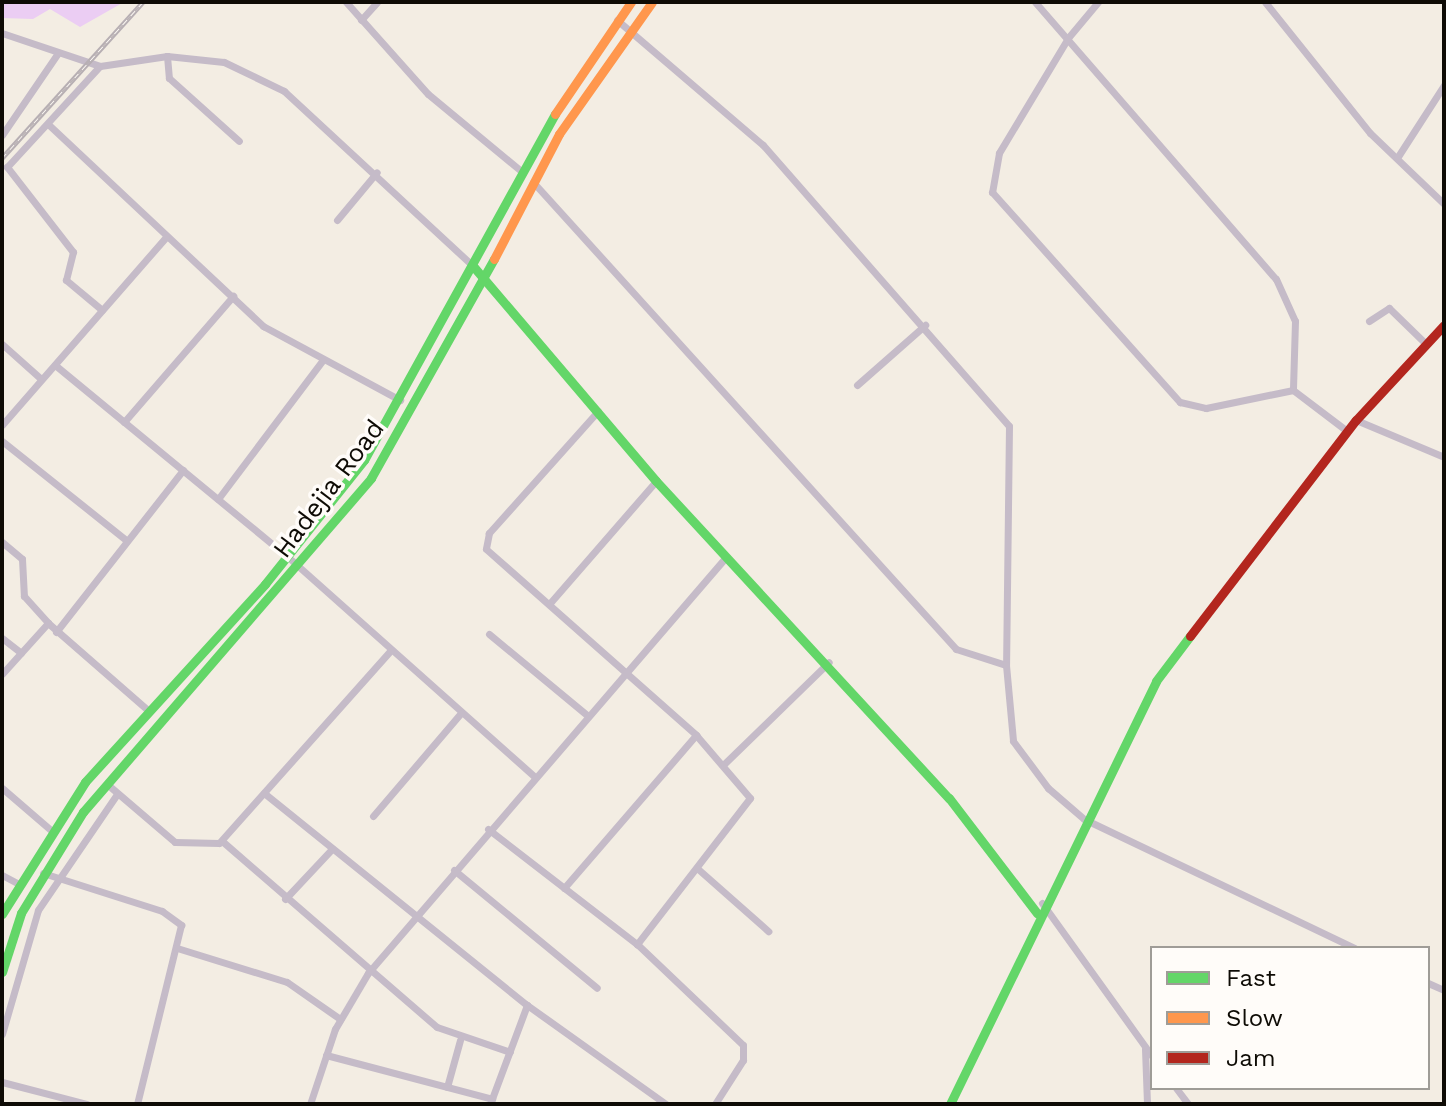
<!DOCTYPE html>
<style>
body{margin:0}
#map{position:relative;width:1446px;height:1106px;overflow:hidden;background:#f3ede3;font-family:"Work Sans",sans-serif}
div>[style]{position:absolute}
.water>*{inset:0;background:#ebcdf3}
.street>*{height:7px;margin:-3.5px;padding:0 3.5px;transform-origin:3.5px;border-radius:3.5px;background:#c5bbc8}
.fast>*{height:9px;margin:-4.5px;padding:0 4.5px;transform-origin:4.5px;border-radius:4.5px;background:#63d668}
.slow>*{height:9px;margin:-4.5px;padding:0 4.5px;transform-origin:4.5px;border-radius:4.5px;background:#ff974d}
.jam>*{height:9px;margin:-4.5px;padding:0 4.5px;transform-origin:4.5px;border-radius:4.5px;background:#b3261e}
.rail>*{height:5px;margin-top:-2.5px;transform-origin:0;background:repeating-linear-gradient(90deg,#fffcf9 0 6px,#b7afb3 0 12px);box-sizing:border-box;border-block:2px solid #b7afb3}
span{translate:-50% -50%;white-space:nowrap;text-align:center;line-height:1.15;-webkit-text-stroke:7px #fffcf9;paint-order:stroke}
.street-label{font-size:26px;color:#0e0b05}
.frame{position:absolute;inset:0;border:4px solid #0e0b05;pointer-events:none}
.legend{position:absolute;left:1150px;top:946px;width:280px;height:144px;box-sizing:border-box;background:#fffcf9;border:2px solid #9f9c97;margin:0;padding:10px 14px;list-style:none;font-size:24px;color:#0e0b05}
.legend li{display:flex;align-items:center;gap:16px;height:40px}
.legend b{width:40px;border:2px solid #9f9c97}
</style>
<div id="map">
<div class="water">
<i style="clip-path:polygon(2px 2px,124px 2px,80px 27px,50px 9px,33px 19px,2px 18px)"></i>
</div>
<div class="street">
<i style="left:346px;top:2px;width:123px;rotate:48.3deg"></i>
<i style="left:428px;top:94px;width:121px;rotate:39.6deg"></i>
<i style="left:1035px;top:2px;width:367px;rotate:49deg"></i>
<i style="left:1276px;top:279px;width:46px;rotate:65.7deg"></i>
<i style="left:1295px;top:321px;width:69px;rotate:91.7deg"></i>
<i style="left:1098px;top:2px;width:47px;rotate:129.8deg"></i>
<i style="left:1068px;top:38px;width:134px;rotate:121deg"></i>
<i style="left:999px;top:153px;width:40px;rotate:100deg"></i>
<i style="left:992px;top:192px;width:282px;rotate:48.2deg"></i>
<i style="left:1180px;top:402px;width:27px;rotate:13deg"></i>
<i style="left:1206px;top:408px;width:89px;rotate:-11.7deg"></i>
<i style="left:1293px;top:390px;width:68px;rotate:37.2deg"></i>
<i style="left:1265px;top:2px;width:168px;rotate:51.3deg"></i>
<i style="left:1370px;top:133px;width:103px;rotate:43.8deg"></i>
<i style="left:361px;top:20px;width:24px;rotate:-48deg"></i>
<i style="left:617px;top:20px;width:192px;rotate:40.6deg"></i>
<i style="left:763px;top:145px;width:373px;rotate:48.8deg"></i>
<i style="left:1009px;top:426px;width:239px;rotate:90.7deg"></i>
<i style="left:2px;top:33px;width:103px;rotate:18.6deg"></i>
<i style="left:167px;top:56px;width:22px;rotate:85deg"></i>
<i style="left:169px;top:78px;width:94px;rotate:42deg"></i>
<i style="left:49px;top:125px;width:294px;rotate:43.2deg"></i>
<i style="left:263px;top:326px;width:156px;rotate:28.4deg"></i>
<i style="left:2px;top:135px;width:99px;rotate:-55.7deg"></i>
<i style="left:1397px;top:158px;width:87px;rotate:-57.2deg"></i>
<i style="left:533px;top:182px;width:630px;rotate:47.83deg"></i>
<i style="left:956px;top:649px;width:52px;rotate:17.7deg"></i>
<i style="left:1006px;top:665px;width:76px;rotate:84.7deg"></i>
<i style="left:1013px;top:741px;width:59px;rotate:53.3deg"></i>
<i style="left:1048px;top:788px;width:48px;rotate:40.7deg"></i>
<i style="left:1084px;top:819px;width:300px;rotate:25.5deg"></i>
<i style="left:337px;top:220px;width:62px;rotate:-50.2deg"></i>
<i style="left:102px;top:310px;width:47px;rotate:-140.2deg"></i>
<i style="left:66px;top:280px;width:29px;rotate:-76deg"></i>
<i style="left:73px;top:252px;width:108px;rotate:-127.8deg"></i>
<i style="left:7px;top:167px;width:137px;rotate:-47.4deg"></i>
<i style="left:100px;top:66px;width:68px;rotate:-8.5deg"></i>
<i style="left:167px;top:56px;width:57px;rotate:6deg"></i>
<i style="left:224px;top:62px;width:67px;rotate:25.8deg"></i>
<i style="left:284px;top:91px;width:258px;rotate:42.8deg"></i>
<i style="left:1369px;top:321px;width:24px;rotate:-33deg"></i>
<i style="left:1389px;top:308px;width:52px;rotate:44.2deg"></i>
<i style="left:2px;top:344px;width:52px;rotate:41.9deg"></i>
<i style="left:55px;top:365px;width:302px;rotate:39.5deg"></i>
<i style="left:288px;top:557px;width:329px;rotate:41.7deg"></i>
<i style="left:857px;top:385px;width:91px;rotate:-41.4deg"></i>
<i style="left:598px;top:411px;width:164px;rotate:131.8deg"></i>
<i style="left:489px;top:533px;width:16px;rotate:101deg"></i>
<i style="left:486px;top:549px;width:281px;rotate:41.5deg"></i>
<i style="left:696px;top:735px;width:83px;rotate:49.4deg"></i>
<i style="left:750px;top:798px;width:185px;rotate:127.7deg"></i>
<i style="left:1356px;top:420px;width:95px;rotate:22.8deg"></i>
<i style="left:124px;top:422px;width:167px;rotate:-49.1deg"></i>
<i style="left:2px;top:425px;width:249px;rotate:-48.9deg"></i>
<i style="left:2px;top:441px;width:159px;rotate:38.6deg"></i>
<i style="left:218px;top:499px;width:173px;rotate:-53deg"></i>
<i style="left:2px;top:542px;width:26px;rotate:40deg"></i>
<i style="left:22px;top:559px;width:37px;rotate:87deg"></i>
<i style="left:24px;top:596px;width:36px;rotate:48deg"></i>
<i style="left:48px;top:623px;width:134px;rotate:41.1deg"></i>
<i style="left:550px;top:603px;width:162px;rotate:-49deg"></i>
<i style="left:56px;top:632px;width:206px;rotate:-51.9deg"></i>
<i style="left:489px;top:634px;width:127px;rotate:39.6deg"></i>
<i style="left:2px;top:638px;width:24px;rotate:38deg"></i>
<i style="left:2px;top:674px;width:69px;rotate:-48deg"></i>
<i style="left:724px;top:764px;width:146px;rotate:-44.2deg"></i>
<i style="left:107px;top:784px;width:89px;rotate:40.5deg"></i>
<i style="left:175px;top:842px;width:44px;rotate:1.3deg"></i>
<i style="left:219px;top:843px;width:257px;rotate:-48.3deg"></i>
<i style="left:2px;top:788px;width:66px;rotate:40.7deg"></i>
<i style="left:264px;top:793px;width:338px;rotate:38.9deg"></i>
<i style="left:527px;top:1005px;width:171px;rotate:35.5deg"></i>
<i style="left:373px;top:816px;width:135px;rotate:-49.5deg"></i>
<i style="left:488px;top:829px;width:188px;rotate:37.7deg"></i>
<i style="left:637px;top:944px;width:146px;rotate:43.6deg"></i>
<i style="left:743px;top:1045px;width:15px;rotate:90deg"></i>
<i style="left:743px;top:1060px;width:52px;rotate:122.5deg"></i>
<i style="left:222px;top:841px;width:284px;rotate:40.9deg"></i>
<i style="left:437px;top:1027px;width:77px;rotate:18.9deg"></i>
<i style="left:698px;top:869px;width:94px;rotate:41.5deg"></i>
<i style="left:454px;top:870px;width:185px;rotate:39.5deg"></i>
<i style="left:43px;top:873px;width:125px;rotate:17.7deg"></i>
<i style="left:162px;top:911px;width:24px;rotate:36deg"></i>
<i style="left:181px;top:925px;width:184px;rotate:103.8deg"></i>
<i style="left:2px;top:875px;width:17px;rotate:28deg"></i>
<i style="left:564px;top:888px;width:202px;rotate:-49.2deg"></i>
<i style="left:285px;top:899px;width:69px;rotate:-46.8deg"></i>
<i style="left:1042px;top:903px;width:188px;rotate:54.3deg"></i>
<i style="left:177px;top:948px;width:115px;rotate:17.2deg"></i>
<i style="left:287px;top:982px;width:65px;rotate:34.9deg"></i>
<i style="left:1428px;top:983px;width:17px;rotate:24deg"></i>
<i style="left:2px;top:1034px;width:129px;rotate:-73.8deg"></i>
<i style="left:38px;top:910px;width:140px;rotate:-55.7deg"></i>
<i style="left:1145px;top:1049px;width:55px;rotate:87.9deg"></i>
<i style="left:326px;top:1055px;width:172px;rotate:14.8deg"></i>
<i style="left:2px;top:1082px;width:88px;rotate:14.5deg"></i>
<i style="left:447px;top:1087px;width:49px;rotate:-74.5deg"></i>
<i style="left:1176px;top:1088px;width:20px;rotate:53deg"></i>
<i style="left:310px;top:1104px;width:79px;rotate:-71.6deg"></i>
<i style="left:335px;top:1029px;width:65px;rotate:-59.5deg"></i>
<i style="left:368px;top:973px;width:549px;rotate:-49.29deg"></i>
<i style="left:490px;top:1104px;width:106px;rotate:-69.5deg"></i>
</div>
<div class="fast">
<i style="left:473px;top:266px;width:282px;rotate:49.6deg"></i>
<i style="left:656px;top:481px;width:432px;rotate:47.3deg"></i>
<i style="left:949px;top:798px;width:145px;rotate:52.6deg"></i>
<i style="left:2px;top:914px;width:156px;rotate:-57.8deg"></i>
<i style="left:85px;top:782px;width:268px;rotate:-47.7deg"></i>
<i style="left:265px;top:584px;width:159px;rotate:-51.4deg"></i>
<i style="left:364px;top:460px;width:395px;rotate:-61.1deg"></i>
<i style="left:2px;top:972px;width:62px;rotate:-72.1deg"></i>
<i style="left:21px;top:913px;width:119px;rotate:-58.5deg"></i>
<i style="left:83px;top:812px;width:441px;rotate:-49.2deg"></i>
<i style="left:371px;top:478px;width:251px;rotate:-60.7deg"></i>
<i style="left:950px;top:1104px;width:470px;rotate:-64deg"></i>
<i style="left:1156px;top:681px;width:56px;rotate:-52.9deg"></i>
</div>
<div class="slow">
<i style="left:555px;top:114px;width:135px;rotate:-55.8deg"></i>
<i style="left:494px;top:259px;width:141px;rotate:-62.5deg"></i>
<i style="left:559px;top:134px;width:161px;rotate:-54.8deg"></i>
</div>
<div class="jam">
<i style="left:1190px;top:636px;width:272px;rotate:-52.5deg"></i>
<i style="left:1356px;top:420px;width:129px;rotate:-47.2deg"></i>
</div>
<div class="rail">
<i style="left:2px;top:158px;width:210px;rotate:-47.9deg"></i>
</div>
<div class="street-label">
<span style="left:329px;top:489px;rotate:-53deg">Hadejia Road</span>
</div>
<div class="frame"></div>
<ul class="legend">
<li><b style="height:10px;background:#63d668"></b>Fast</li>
<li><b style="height:10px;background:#ff974d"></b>Slow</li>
<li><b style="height:10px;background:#b3261e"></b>Jam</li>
</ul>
</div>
